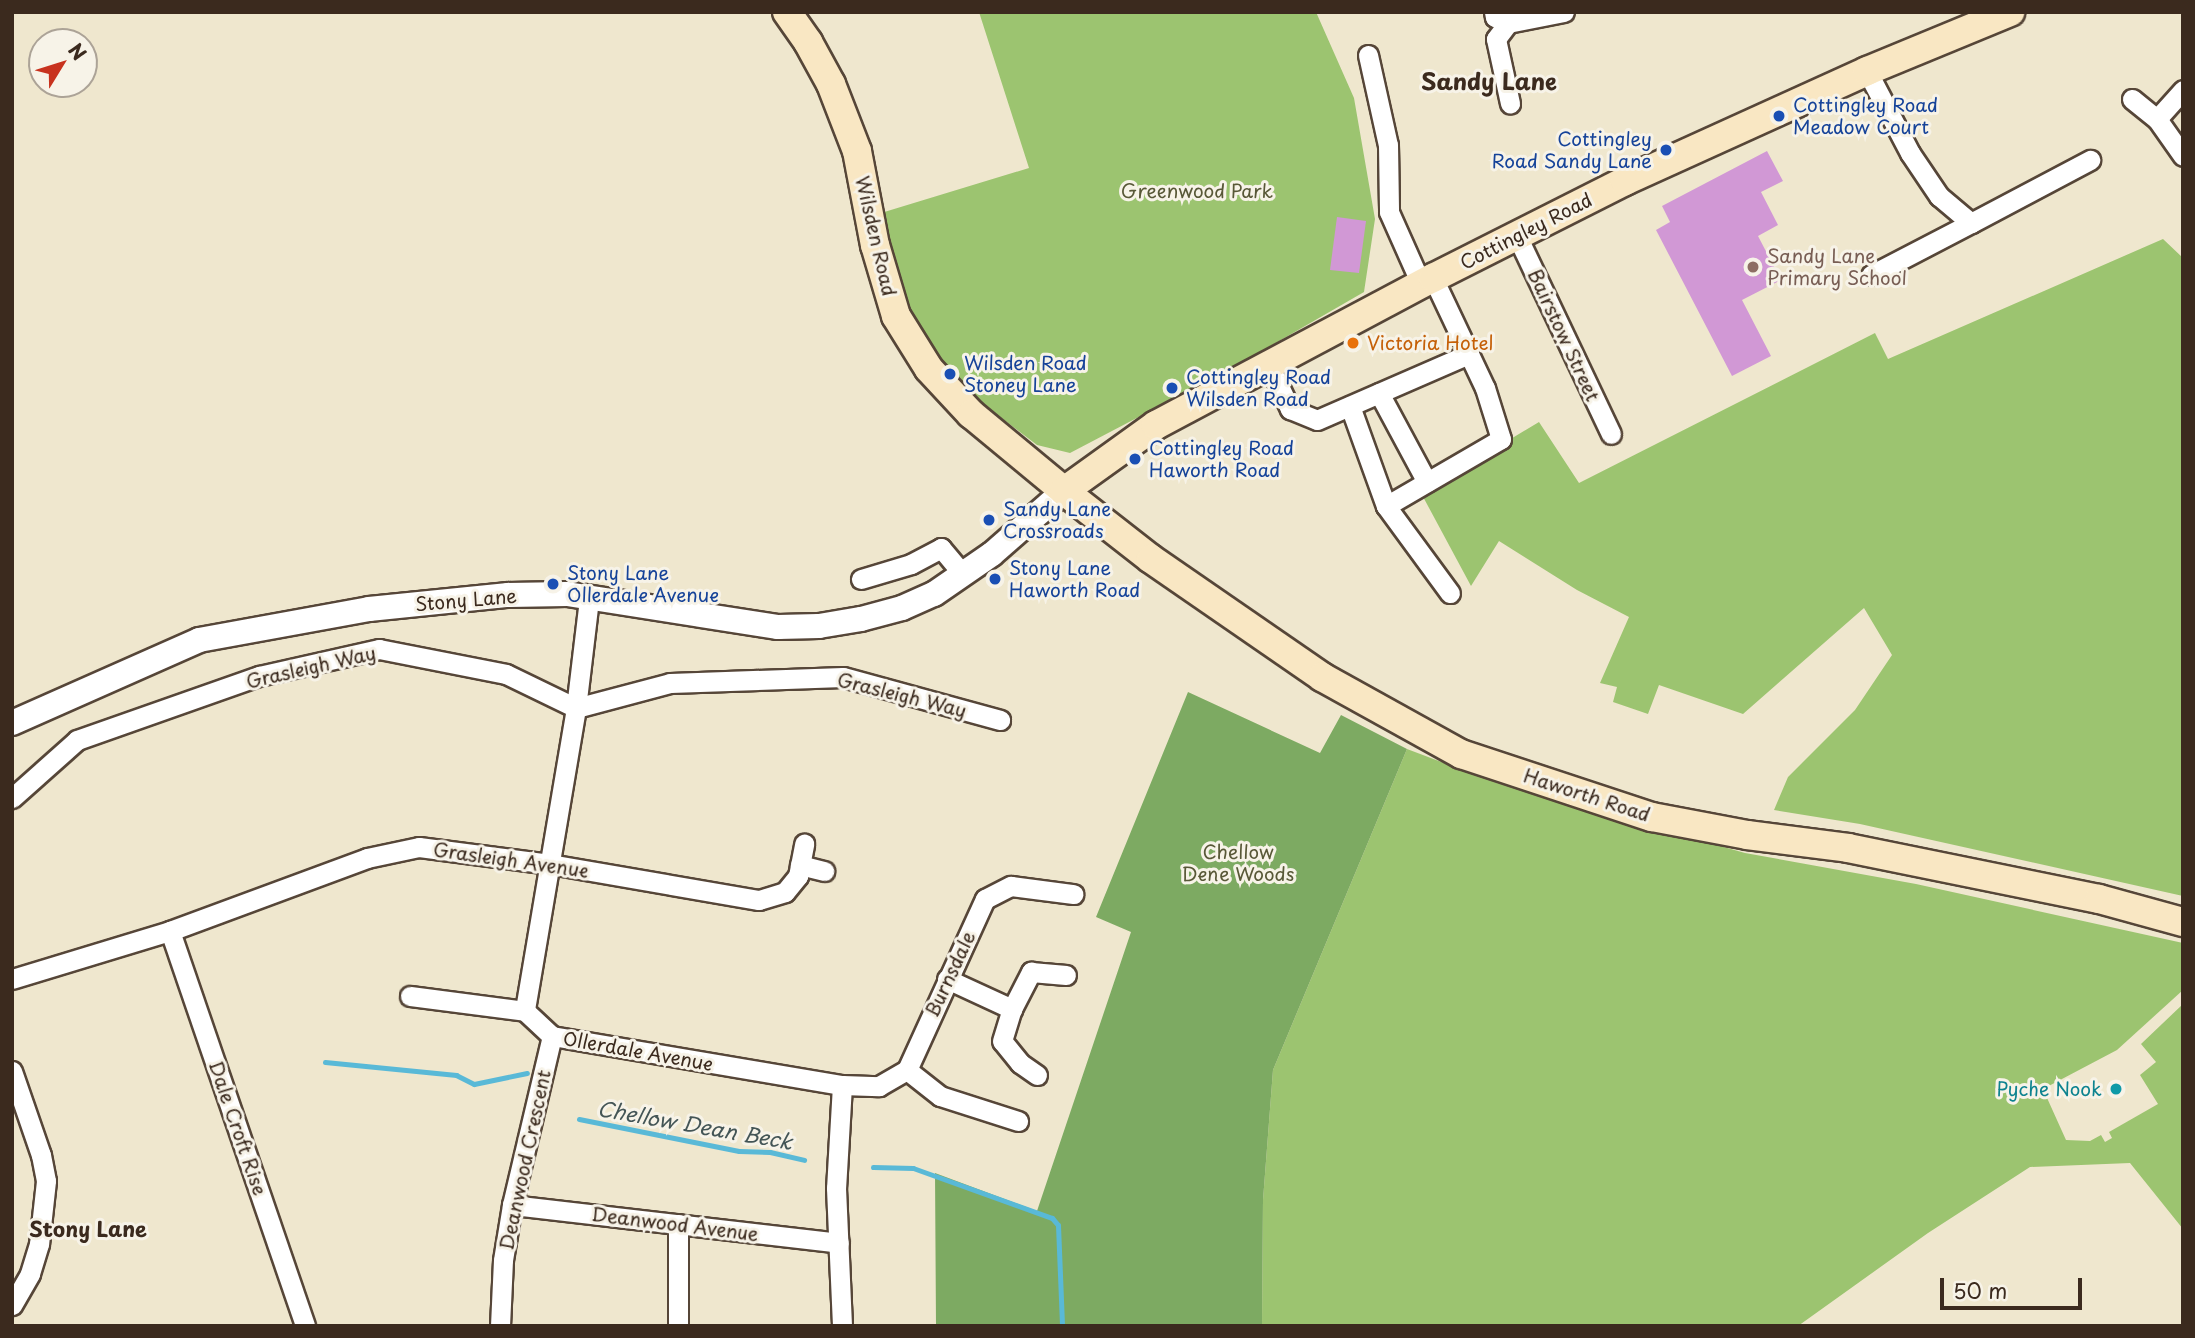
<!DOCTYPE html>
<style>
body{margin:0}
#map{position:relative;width:2195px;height:1338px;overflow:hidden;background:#efe7ce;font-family:"Playpen Sans",sans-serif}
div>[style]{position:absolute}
.green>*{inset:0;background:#9cc470}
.forest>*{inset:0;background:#7daa62}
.stream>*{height:5px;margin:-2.5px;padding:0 2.5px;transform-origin:2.5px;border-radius:2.5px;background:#59b9d7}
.building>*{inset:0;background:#d198d5}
.roads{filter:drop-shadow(2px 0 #564638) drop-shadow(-2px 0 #564638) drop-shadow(0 2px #564638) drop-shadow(0 -2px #564638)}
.minor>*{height:19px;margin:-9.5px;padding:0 9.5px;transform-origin:9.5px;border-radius:9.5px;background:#fff}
.tertiary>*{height:24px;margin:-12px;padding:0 12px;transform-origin:12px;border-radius:12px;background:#fff}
.secondary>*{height:28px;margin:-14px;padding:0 14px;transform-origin:14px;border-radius:14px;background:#f9e7c3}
.dots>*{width:19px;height:19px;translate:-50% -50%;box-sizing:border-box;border:4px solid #f7f3e8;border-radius:50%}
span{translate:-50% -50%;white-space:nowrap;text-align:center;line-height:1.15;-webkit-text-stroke:6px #f7f3e8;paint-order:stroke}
.transit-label{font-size:19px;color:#164399}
.left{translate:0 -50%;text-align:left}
.right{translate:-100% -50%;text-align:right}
.park-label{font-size:19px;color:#585837}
.street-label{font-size:19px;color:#3b2a1e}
.education-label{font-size:19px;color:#785e54}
.food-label{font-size:19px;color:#c56008}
.culture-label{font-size:19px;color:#0d838f}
.water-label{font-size:21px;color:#445556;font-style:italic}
.neighbourhood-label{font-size:21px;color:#3b2a1e;font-weight:700}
.quarter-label{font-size:23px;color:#3b2a1e;font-weight:700}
.frame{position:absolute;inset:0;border:14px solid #3b2a1e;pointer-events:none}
.north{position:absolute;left:28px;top:28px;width:70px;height:70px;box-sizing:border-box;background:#f7f3e8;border:2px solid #aca397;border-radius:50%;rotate:52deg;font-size:19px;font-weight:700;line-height:28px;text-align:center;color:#3b2a1e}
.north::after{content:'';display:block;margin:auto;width:24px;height:32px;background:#c8321e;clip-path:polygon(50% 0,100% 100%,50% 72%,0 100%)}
.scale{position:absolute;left:1940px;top:1278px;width:142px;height:32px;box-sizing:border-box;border:4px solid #3b2a1e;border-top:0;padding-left:9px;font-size:21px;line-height:24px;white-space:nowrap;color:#3b2a1e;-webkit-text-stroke:5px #f7f3e8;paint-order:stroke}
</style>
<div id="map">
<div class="green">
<i style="clip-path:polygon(979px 12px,1316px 12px,1354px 98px,1375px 219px,1364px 292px,1234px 367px,1070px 453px,1037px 445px,975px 398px,936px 354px,902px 300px,881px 213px,1029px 168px)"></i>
<i style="clip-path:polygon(2163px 239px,2183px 258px,2183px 896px,1860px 824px,1774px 810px,1788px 777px,1855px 710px,1892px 655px,1864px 608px,1743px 714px,1659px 685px,1648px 714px,1613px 702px,1617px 687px,1600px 683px,1629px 617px,1577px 590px,1499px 541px,1471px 586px,1421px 493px,1539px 422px,1579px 483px,1875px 333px,1888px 359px)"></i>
<i style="clip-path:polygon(1407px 749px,1497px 783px,1745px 853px,1916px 884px,2183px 943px,2183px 990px,2117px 1050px,2043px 1089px,2066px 1140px,2090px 1141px,2101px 1135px,2105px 1142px,2112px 1138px,2109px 1132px,2158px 1104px,2140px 1075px,2156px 1062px,2141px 1044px,2183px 1004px,2183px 1229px,2130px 1163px,2030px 1167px,1928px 1233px,1798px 1326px,1262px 1326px,1263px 1200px,1273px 1070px)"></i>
</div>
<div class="forest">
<i style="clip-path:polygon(1188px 692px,1320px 753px,1341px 715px,1407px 749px,1273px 1070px,1263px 1200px,1262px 1326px,936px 1326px,935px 1173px,1037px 1211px,1131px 932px,1096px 917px)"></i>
</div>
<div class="stream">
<i style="left:325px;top:1062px;width:132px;rotate:5.7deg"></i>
<i style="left:456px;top:1075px;width:20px;rotate:27deg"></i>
<i style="left:474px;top:1084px;width:54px;rotate:-11.7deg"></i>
<i style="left:579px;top:1119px;width:163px;rotate:11.3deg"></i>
<i style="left:739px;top:1151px;width:31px;rotate:2deg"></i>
<i style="left:770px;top:1152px;width:35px;rotate:13deg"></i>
<i style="left:873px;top:1167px;width:40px;rotate:1.4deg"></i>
<i style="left:913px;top:1168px;width:148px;rotate:19.8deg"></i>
<i style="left:1052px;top:1218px;width:9px;rotate:49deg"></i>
<i style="left:1058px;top:1225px;width:101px;rotate:87.7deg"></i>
</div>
<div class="building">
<i style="clip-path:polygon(1767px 151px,1783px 181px,1761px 192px,1778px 225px,1758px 236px,1781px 280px,1742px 300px,1771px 356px,1732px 376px,1656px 230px,1670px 222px,1662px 206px)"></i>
<i style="clip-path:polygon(1337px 217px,1366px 221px,1359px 273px,1330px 270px)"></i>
</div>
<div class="roads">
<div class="minor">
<i style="left:1494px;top:12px;width:5px;rotate:79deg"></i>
<i style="left:1495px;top:17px;width:14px;rotate:25deg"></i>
<i style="left:1508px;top:23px;width:57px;rotate:-11.1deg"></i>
<i style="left:1508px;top:23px;width:20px;rotate:127deg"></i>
<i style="left:1496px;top:39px;width:66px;rotate:77.7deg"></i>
<i style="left:1368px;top:55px;width:92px;rotate:77.5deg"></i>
<i style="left:1388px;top:145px;width:67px;rotate:89.1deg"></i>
<i style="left:1389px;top:212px;width:79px;rotate:66deg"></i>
<i style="left:1867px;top:71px;width:93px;rotate:62.3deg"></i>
<i style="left:1910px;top:153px;width:52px;rotate:56deg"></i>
<i style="left:1939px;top:196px;width:42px;rotate:40.2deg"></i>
<i style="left:1971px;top:223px;width:135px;rotate:-27.9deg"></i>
<i style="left:2183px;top:90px;width:39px;rotate:132deg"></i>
<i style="left:2157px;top:119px;width:45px;rotate:54.9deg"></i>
<i style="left:2132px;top:99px;width:32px;rotate:39deg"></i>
<i style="left:1517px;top:236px;width:219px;rotate:64.6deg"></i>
<i style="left:1871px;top:275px;width:113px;rotate:-27.5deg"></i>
<i style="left:1269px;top:365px;width:49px;rotate:64.5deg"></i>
<i style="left:1290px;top:409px;width:29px;rotate:22deg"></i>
<i style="left:1317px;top:420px;width:166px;rotate:-23.5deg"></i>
<i style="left:1379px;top:393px;width:101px;rotate:61.7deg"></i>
<i style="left:1350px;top:406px;width:106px;rotate:70.2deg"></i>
<i style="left:1386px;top:506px;width:108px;rotate:53.7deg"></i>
<i style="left:1386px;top:506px;width:133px;rotate:-30.2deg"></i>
<i style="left:1501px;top:439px;width:53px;rotate:-107.4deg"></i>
<i style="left:1485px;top:388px;width:122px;rotate:-115.3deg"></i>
<i style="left:861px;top:579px;width:52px;rotate:-16.7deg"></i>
<i style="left:911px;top:564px;width:34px;rotate:-28deg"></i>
<i style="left:941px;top:548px;width:34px;rotate:50deg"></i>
<i style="left:589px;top:599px;width:110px;rotate:96.8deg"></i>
<i style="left:576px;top:708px;width:307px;rotate:99.6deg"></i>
<i style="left:525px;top:1011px;width:37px;rotate:43deg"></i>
<i style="left:552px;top:1036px;width:294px;rotate:9.6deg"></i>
<i style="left:842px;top:1085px;width:37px;rotate:2deg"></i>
<i style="left:879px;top:1086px;width:32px;rotate:-30deg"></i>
<i style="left:907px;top:1070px;width:188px;rotate:-65.5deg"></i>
<i style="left:985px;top:899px;width:29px;rotate:-27deg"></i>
<i style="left:1011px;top:886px;width:63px;rotate:7.4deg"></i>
<i style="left:12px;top:798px;width:87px;rotate:-41.7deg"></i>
<i style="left:77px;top:740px;width:193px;rotate:-19.4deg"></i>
<i style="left:259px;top:676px;width:123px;rotate:-12.7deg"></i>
<i style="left:379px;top:649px;width:129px;rotate:11.1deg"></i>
<i style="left:506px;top:674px;width:78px;rotate:25.9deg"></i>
<i style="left:576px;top:708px;width:97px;rotate:-14.9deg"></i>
<i style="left:670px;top:683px;width:173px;rotate:-2deg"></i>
<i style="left:843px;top:677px;width:163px;rotate:15.3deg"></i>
<i style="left:800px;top:865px;width:25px;rotate:14deg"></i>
<i style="left:170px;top:931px;width:417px;rotate:71.1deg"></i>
<i style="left:12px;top:979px;width:165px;rotate:-16.9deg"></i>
<i style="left:170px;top:931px;width:210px;rotate:-20.3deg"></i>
<i style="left:367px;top:858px;width:53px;rotate:-11.9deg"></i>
<i style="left:419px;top:847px;width:132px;rotate:7.4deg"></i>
<i style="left:550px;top:864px;width:212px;rotate:9.8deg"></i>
<i style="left:759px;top:900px;width:27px;rotate:-17deg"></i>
<i style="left:785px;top:892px;width:21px;rotate:-51deg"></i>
<i style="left:798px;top:876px;width:33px;rotate:-79deg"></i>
<i style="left:947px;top:979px;width:72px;rotate:24.8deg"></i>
<i style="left:410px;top:996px;width:116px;rotate:7.4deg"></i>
<i style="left:907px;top:1070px;width:42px;rotate:38.2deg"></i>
<i style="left:940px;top:1096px;width:82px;rotate:17.8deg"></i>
<i style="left:12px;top:1071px;width:89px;rotate:71deg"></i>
<i style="left:41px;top:1155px;width:26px;rotate:79deg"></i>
<i style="left:46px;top:1181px;width:63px;rotate:96.3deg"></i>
<i style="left:39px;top:1244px;width:31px;rotate:107deg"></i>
<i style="left:30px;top:1274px;width:36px;rotate:120deg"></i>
<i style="left:1037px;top:1075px;width:21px;rotate:-145deg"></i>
<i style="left:1020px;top:1063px;width:28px;rotate:-129deg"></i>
<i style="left:1002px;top:1041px;width:34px;rotate:-73deg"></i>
<i style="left:1012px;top:1009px;width:42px;rotate:-62.8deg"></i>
<i style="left:1031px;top:972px;width:35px;rotate:5deg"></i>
<i style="left:842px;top:1085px;width:103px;rotate:93.3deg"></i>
<i style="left:836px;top:1188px;width:138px;rotate:87.5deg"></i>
<i style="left:512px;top:1205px;width:329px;rotate:6.6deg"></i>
<i style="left:678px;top:1224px;width:102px;rotate:90deg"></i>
<i style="left:500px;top:1326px;width:66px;rotate:-87.4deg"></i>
<i style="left:503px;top:1260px;width:56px;rotate:-80.7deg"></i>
<i style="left:512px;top:1205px;width:174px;rotate:-76.7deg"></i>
</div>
<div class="tertiary">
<i style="left:12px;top:723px;width:205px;rotate:-23.9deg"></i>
<i style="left:199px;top:640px;width:173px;rotate:-10.3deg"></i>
<i style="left:369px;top:609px;width:140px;rotate:-5.8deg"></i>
<i style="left:508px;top:595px;width:59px;rotate:-1deg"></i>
<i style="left:567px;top:594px;width:214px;rotate:8.9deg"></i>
<i style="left:778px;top:627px;width:41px;rotate:-1.4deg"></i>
<i style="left:819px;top:626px;width:43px;rotate:-9.5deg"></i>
<i style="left:861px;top:619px;width:42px;rotate:-15deg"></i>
<i style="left:902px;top:608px;width:35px;rotate:-24deg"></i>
<i style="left:934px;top:594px;width:70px;rotate:-34.6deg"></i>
<i style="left:992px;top:554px;width:96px;rotate:-41.2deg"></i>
</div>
<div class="secondary">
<i style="left:787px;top:12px;width:37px;rotate:55deg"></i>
<i style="left:808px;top:42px;width:48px;rotate:61.3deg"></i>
<i style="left:831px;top:84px;width:72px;rotate:68.8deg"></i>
<i style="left:857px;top:151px;width:96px;rotate:79.2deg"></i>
<i style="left:875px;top:245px;width:74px;rotate:73.5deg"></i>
<i style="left:896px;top:316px;width:62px;rotate:58.1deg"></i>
<i style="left:929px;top:369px;width:62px;rotate:47deg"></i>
<i style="left:971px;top:414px;width:121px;rotate:39.6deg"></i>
<i style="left:1064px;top:491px;width:110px;rotate:38deg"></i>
<i style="left:1151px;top:559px;width:208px;rotate:34.6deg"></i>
<i style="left:1322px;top:677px;width:159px;rotate:29deg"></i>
<i style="left:1461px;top:754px;width:201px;rotate:18.3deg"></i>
<i style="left:1652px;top:817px;width:97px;rotate:10.7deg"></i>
<i style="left:1747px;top:835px;width:102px;rotate:7.3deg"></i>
<i style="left:1848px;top:848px;width:256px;rotate:11.5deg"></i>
<i style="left:2099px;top:899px;width:87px;rotate:15.3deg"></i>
<i style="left:1064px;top:491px;width:113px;rotate:-35.7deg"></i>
<i style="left:1156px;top:425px;width:314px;rotate:-28deg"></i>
<i style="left:1433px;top:278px;width:215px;rotate:-26.8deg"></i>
<i style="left:1625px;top:181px;width:266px;rotate:-24.4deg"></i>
<i style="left:1867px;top:71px;width:155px;rotate:-22.4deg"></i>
</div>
</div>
<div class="dots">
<i style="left:1779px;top:116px;background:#1a4fb4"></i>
<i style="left:1666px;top:150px;background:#1a4fb4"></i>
<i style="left:1753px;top:267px;background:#8d6e63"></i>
<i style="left:1353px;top:343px;background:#e8710a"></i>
<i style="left:950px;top:374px;background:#1a4fb4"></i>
<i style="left:1172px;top:388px;background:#1a4fb4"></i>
<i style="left:1135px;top:459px;background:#1a4fb4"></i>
<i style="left:989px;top:520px;background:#1a4fb4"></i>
<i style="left:995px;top:579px;background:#1a4fb4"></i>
<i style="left:553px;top:584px;background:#1a4fb4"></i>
<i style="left:2116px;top:1089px;background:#0f9aa8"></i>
</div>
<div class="transit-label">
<span class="left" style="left:1793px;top:116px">Cottingley Road<br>Meadow Court</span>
<span class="right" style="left:1652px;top:150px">Cottingley<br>Road Sandy Lane</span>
<span class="left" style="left:964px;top:374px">Wilsden Road<br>Stoney Lane</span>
<span class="left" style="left:1186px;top:388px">Cottingley Road<br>Wilsden Road</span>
<span class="left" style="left:1149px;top:459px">Cottingley Road<br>Haworth Road</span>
<span class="left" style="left:1003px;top:520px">Sandy Lane<br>Crossroads</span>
<span class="left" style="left:1009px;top:579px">Stony Lane<br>Haworth Road</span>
<span class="left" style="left:567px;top:584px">Stony Lane<br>Ollerdale Avenue</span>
</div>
<div class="park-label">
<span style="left:1197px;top:191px">Greenwood Park</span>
<span style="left:1238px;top:863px">Chellow<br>Dene Woods</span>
</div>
<div class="street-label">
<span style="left:1526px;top:231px;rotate:-27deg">Cottingley Road</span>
<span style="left:876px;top:236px;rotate:77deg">Wilsden Road</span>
<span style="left:1564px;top:335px;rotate:65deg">Bairstow Street</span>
<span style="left:466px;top:600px;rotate:-5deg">Stony Lane</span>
<span style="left:311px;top:667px;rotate:-13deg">Grasleigh Way</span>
<span style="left:902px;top:695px;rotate:14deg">Grasleigh Way</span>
<span style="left:1587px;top:795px;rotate:18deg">Haworth Road</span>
<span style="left:511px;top:860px;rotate:8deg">Grasleigh Avenue</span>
<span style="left:950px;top:974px;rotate:-65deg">Burnsdale</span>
<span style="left:638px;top:1051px;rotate:10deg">Ollerdale Avenue</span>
<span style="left:238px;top:1128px;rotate:71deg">Dale Croft Rise</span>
<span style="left:525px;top:1160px;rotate:-78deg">Deanwood Crescent</span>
<span style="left:675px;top:1224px;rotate:7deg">Deanwood Avenue</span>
</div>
<div class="education-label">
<span class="left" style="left:1767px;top:267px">Sandy Lane<br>Primary School</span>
</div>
<div class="food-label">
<span class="left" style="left:1367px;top:343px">Victoria Hotel</span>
</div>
<div class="culture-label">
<span class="right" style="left:2102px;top:1089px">Pyche Nook</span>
</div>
<div class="water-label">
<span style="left:695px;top:1124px;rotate:10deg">Chellow Dean Beck</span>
</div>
<div class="neighbourhood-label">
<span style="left:88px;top:1228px">Stony Lane</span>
</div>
<div class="quarter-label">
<span style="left:1489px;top:81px">Sandy Lane</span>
</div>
<div class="frame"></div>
<div class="north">N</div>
<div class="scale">50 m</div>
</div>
